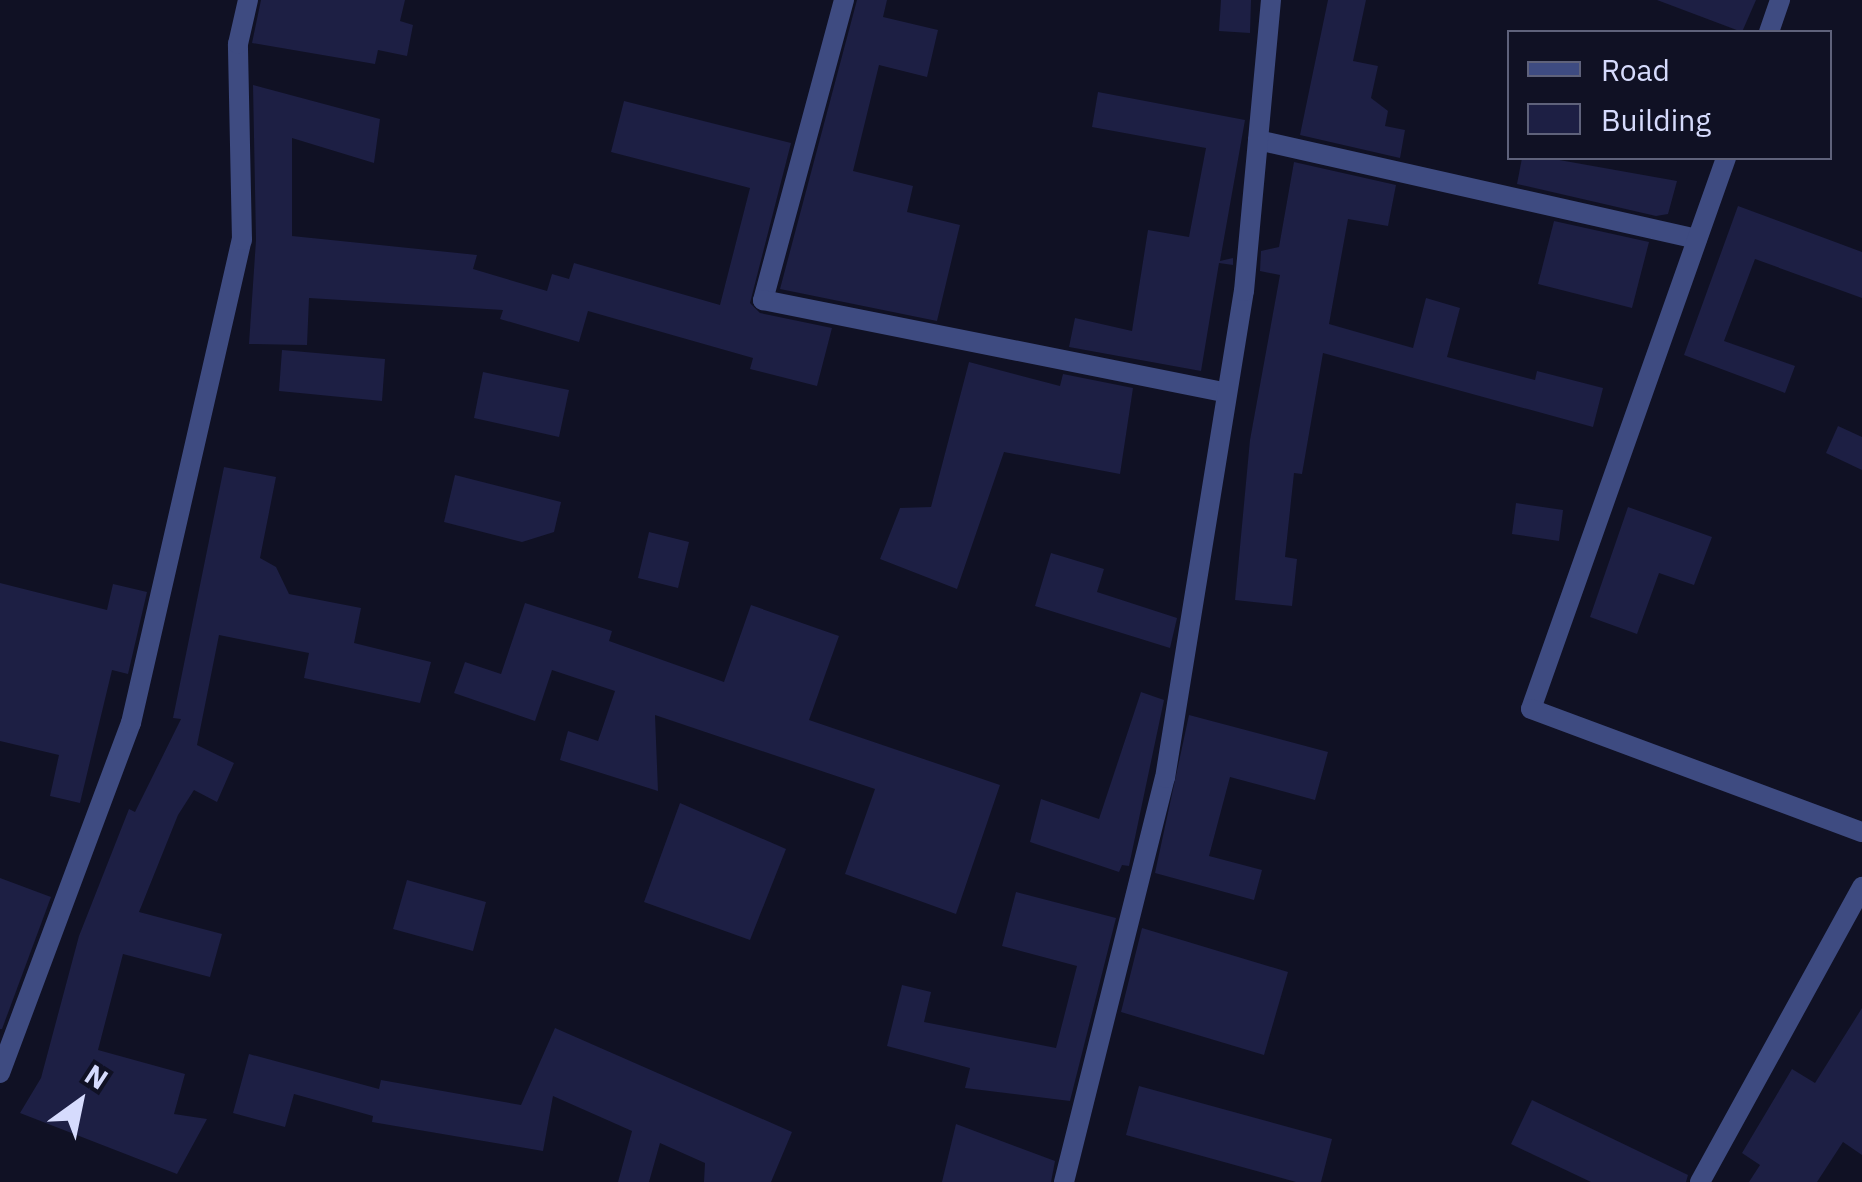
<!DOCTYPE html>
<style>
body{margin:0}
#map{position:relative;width:1862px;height:1182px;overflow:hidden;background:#101124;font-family:"IBM Plex Sans",sans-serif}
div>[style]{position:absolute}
.building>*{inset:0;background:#1d1f44}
.street>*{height:20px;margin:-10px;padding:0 10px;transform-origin:10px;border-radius:10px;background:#3e4b81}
span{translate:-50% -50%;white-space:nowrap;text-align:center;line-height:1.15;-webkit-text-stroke:8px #101124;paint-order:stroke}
.legend{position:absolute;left:1507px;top:30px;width:325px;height:130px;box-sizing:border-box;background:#101124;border:2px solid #5f627b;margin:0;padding:12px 18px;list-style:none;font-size:30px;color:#d6dbfd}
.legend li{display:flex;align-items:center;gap:20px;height:50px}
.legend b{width:50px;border:2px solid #5f627b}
.north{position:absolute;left:30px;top:1052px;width:100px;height:100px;-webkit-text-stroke:8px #101124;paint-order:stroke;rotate:33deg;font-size:28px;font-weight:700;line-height:40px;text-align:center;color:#d6dbfd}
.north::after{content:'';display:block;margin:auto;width:35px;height:45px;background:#d6dbfd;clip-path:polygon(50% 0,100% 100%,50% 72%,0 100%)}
</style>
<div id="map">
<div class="building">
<i style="clip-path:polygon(261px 0,405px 0,400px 21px,413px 25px,407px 56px,378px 50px,375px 64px,252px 43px)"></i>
<i style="clip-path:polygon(857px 0,887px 0,883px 17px,938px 30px,927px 77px,879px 65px,853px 171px,913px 186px,907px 212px,960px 225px,937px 321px,780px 289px)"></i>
<i style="clip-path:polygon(1221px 0,1251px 0,1250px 33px,1219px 31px)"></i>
<i style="clip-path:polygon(1328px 0,1366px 0,1353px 61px,1378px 66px,1371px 98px,1388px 111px,1385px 126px,1405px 130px,1400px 158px,1300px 135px)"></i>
<i style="clip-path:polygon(1657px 0,1756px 0,1742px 32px)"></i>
<i style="clip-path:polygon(253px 85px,380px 119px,374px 163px,292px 138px,292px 236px,477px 255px,473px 269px,547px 291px,552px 274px,569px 279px,574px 263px,720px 305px,750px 188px,611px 152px,624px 101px,791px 143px,750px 303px,760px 313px,832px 328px,817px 386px,750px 369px,753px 358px,588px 311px,579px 342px,500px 319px,503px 310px,309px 298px,307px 345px,249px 344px,256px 240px)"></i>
<i style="clip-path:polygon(1098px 92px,1245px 120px,1220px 261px,1233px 258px,1233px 265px,1219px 263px,1201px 371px,1069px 347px,1075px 318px,1132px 331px,1148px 230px,1189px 237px,1206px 148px,1092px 127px)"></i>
<i style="clip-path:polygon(1522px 158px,1548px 158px,1677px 181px,1668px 214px,1656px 216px,1517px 184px)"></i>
<i style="clip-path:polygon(1294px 162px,1396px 185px,1388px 226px,1348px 219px,1329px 324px,1413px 348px,1426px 298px,1460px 308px,1447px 357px,1535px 380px,1537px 371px,1603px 388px,1593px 427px,1323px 353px,1302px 474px,1294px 473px,1285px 557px,1297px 559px,1292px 606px,1235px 600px,1250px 440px,1280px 275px,1260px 271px,1261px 251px,1279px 247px)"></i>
<i style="clip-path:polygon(1738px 206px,1862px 252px,1862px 298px,1755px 259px,1724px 341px,1795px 366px,1785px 393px,1684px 355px)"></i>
<i style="clip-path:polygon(1554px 221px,1649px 242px,1632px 308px,1538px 284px)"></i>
<i style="clip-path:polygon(282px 350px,385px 359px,382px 401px,279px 391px)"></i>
<i style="clip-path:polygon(969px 362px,1060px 386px,1063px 374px,1133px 388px,1120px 474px,1004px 452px,957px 589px,880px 559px,900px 508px,931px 507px)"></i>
<i style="clip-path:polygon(483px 372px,569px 390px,559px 437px,474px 418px)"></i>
<i style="clip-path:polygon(1838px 426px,1862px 437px,1862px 470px,1826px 453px)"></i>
<i style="clip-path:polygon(224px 467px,276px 477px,260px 558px,276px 567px,289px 594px,361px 608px,354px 643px,431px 662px,420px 703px,304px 678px,309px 653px,219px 635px,197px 745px,234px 763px,217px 802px,194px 790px,178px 815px,139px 912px,222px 934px,210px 977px,123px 954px,98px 1050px,185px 1074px,174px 1114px,207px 1119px,177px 1174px,20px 1113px,41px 1078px,79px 936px,129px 809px,135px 812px,181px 719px,173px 718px)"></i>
<i style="clip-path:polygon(455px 475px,561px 502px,554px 532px,522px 542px,444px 522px)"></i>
<i style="clip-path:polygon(1516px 503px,1563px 510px,1559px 541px,1512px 534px)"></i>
<i style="clip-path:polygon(1628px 507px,1712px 537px,1694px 585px,1659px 573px,1637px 634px,1590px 617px)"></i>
<i style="clip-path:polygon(649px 532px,689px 542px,678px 588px,638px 578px)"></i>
<i style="clip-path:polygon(1051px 553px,1104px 569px,1097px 592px,1177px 618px,1170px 648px,1035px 606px)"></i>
<i style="clip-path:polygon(0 583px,107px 610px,113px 584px,147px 592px,128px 674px,112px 670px,80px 803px,50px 796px,59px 755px,0 741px)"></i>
<i style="clip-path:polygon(525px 603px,612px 631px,609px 641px,724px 682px,751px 605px,839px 636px,809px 720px,1000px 785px,956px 914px,845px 874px,875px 789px,655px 715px,658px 791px,560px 760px,568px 731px,598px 741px,615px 691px,552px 670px,535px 721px,454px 693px,465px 662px,501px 674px)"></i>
<i style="clip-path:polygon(1141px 692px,1164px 700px,1129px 866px,1122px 865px,1119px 872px,1030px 842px,1041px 799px,1099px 819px)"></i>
<i style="clip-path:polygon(1189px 715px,1328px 752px,1315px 800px,1230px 777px,1209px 856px,1262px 870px,1254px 900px,1155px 873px)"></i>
<i style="clip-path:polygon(680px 803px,786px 849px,750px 940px,644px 902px)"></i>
<i style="clip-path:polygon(0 878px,51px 897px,2px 1029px,0 1029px)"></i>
<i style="clip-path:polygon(407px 880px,486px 902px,473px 951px,393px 929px)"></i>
<i style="clip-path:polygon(1016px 892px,1116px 918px,1070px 1101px,965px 1088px,970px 1068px,887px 1046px,902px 985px,931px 992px,924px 1022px,1056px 1048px,1077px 966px,1002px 946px)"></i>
<i style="clip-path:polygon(1142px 928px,1288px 972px,1264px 1055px,1121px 1012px)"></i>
<i style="clip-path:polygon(1862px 1008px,1862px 1155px,1843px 1142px,1817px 1182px,1749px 1182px,1760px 1165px,1742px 1153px,1792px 1069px,1815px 1083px)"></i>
<i style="clip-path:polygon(555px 1028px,792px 1132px,771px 1182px,704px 1182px,705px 1163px,660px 1143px,649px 1182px,618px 1182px,632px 1131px,553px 1096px,543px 1151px,372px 1122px,373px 1116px,294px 1094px,285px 1127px,233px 1113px,249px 1054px,379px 1089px,381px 1080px,521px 1105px)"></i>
<i style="clip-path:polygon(1139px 1086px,1332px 1139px,1321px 1182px,1296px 1182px,1126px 1135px)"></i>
<i style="clip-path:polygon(1532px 1100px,1688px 1175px,1686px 1182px,1591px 1182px,1511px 1144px)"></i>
<i style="clip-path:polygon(956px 1124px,1055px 1161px,1051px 1182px,942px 1182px)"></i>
</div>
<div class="street">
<i style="left:844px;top:0;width:311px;rotate:105.1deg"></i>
<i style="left:763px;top:300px;width:473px;rotate:11.3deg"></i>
<i style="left:1769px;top:32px;width:34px;rotate:-71deg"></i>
<i style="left:1258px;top:140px;width:450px;rotate:12.7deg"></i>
<i style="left:1726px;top:158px;width:584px;rotate:109.49deg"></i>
<i style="left:1531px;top:709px;width:353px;rotate:20.4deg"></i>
<i style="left:0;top:1073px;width:374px;rotate:-69.5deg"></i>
<i style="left:131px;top:723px;width:496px;rotate:-77.1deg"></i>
<i style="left:242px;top:240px;width:196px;rotate:-91.2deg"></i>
<i style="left:238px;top:44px;width:45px;rotate:-77.2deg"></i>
<i style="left:1064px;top:1182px;width:416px;rotate:-76deg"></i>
<i style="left:1165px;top:778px;width:493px;rotate:-80.8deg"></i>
<i style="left:1244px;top:291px;width:292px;rotate:-84.7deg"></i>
<i style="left:1700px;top:1182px;width:337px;rotate:-61.2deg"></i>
</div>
<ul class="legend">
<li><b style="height:12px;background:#3e4b81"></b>Road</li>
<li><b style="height:28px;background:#1d1f44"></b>Building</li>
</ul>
<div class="north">N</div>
</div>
